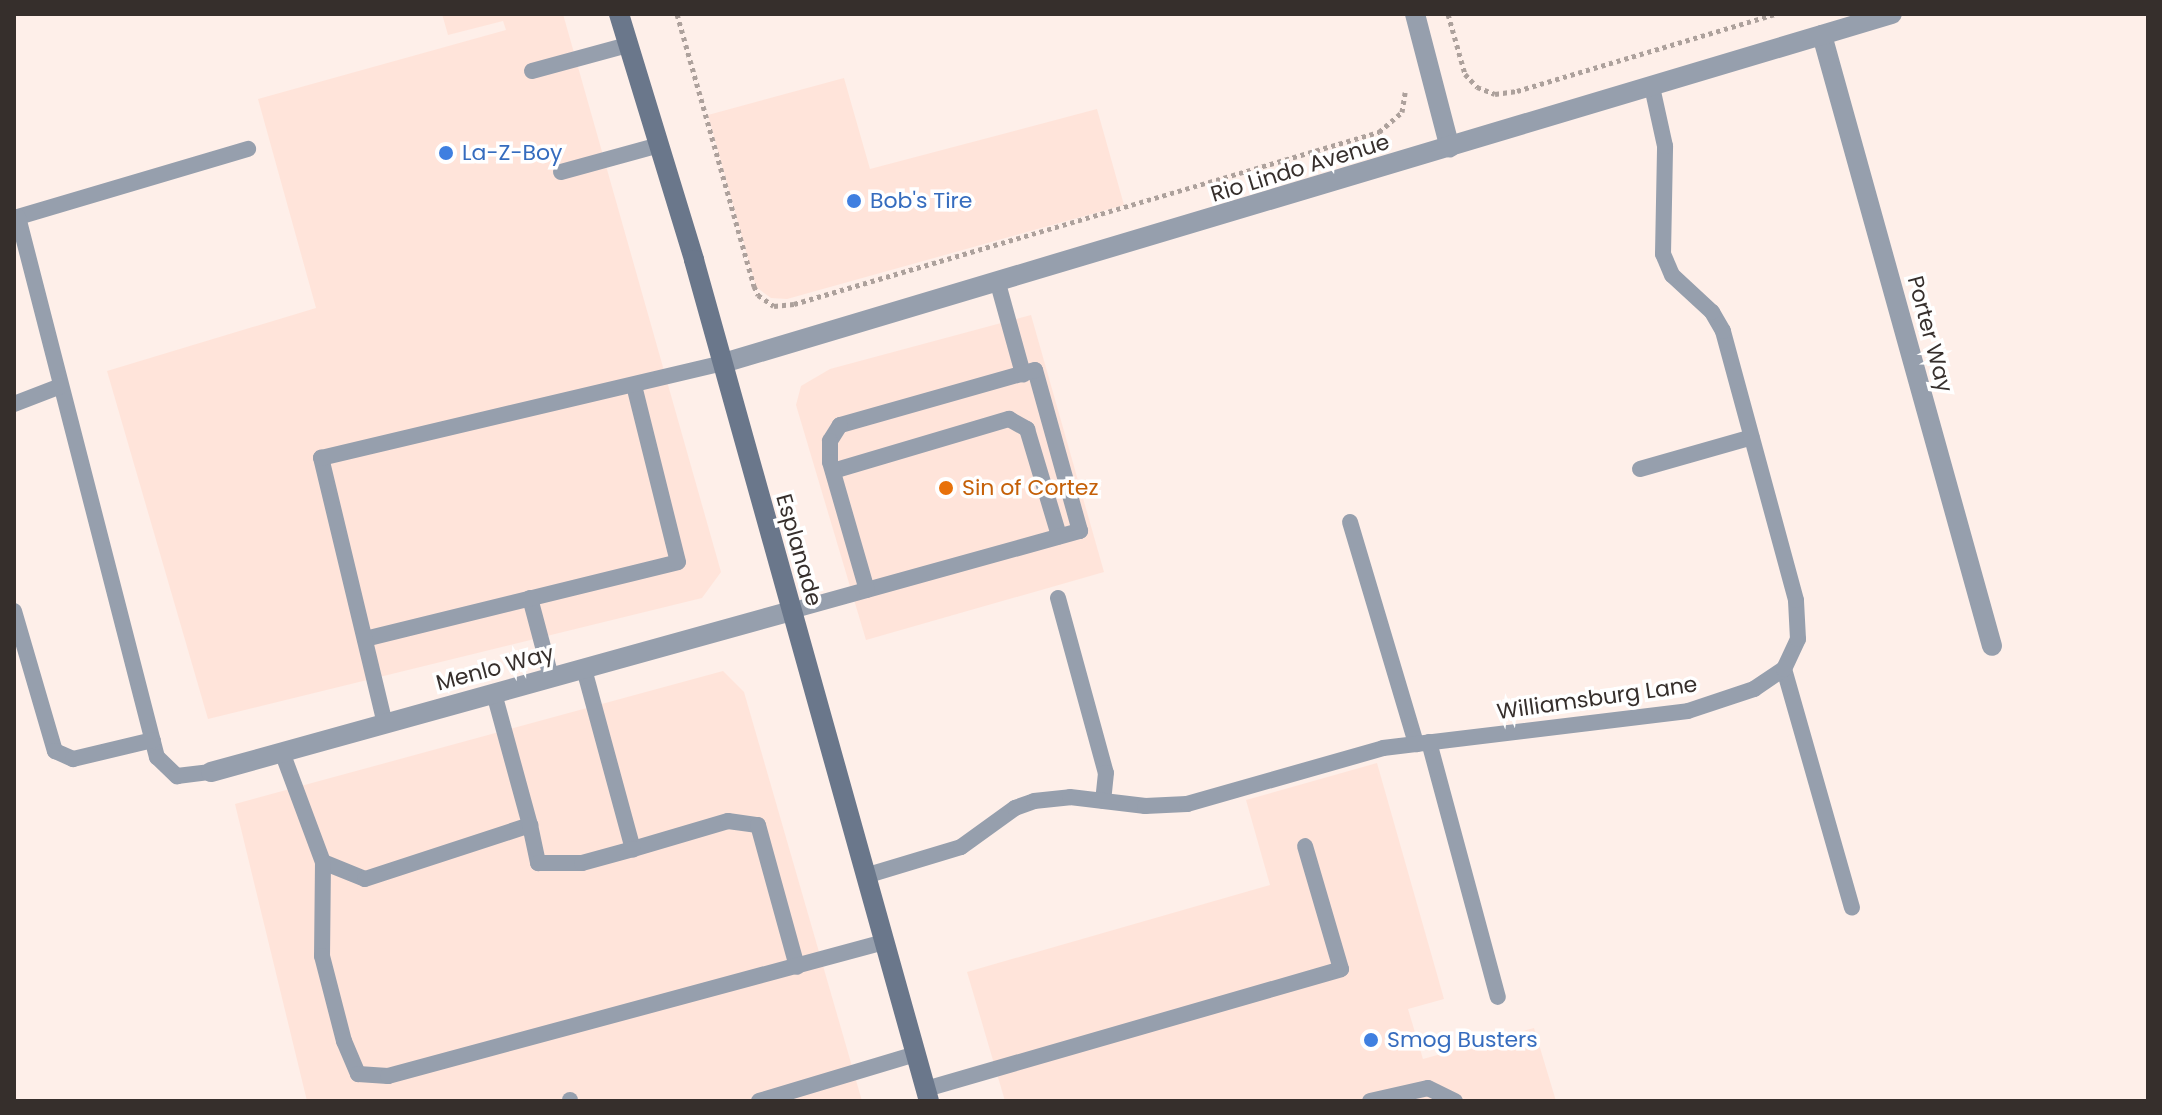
<!DOCTYPE html>
<style>
body{margin:0}
#map{position:relative;width:2162px;height:1115px;overflow:hidden;background:#feefe9;font-family:Poppins,sans-serif}
div>[style]{position:absolute}
.built>*{inset:0;background:#ffe4da}
.path>*{height:5px;margin-top:-2.5px;transform-origin:0;background:repeating-linear-gradient(90deg,#ada19c 0 4px,transparent 0 8px)}
.lane>*{height:16px;margin:-8px;padding:0 8px;transform-origin:8px;border-radius:8px;background:#969fad}
.street>*{height:20px;margin:-10px;padding:0 10px;transform-origin:10px;border-radius:10px;background:#969fad}
.secondary>*{height:20px;margin:-10px;padding:0 10px;transform-origin:10px;border-radius:10px;background:#6a778b}
.dots>*{width:22px;height:22px;translate:-50% -50%;box-sizing:border-box;border:4px solid #fff;border-radius:50%}
span{translate:-50% -50%;white-space:nowrap;text-align:center;line-height:1.15;-webkit-text-stroke:7px #fff;paint-order:stroke}
.shop-label{font-size:22px;color:#366cbe}
.left{translate:0 -50%;text-align:left}
.street-label{font-size:22px;color:#362f2c}
.food-label{font-size:22px;color:#c56008}
.frame{position:absolute;inset:0;border:16px solid #362f2c;pointer-events:none}
</style>
<div id="map">
<div class="built">
<i style="clip-path:polygon(442px 14px,563px 14px,721px 572px,702px 598px,208px 719px,107px 371px,316px 308px,258px 99px,506px 30px,503px 21px,448px 35px)"></i>
<i style="clip-path:polygon(844px 78px,870px 169px,1097px 109px,1124px 205px,787px 299px,771px 298px,756px 287px,708px 115px)"></i>
<i style="clip-path:polygon(1031px 315px,1104px 572px,866px 640px,796px 405px,801px 386px,830px 369px)"></i>
<i style="clip-path:polygon(723px 671px,744px 692px,862px 1101px,307px 1101px,235px 804px)"></i>
<i style="clip-path:polygon(1377px 763px,1444px 999px,1408px 1009px,1423px 1059px,1534px 1028px,1556px 1101px,1005px 1101px,967px 972px,1270px 885px,1246px 800px)"></i>
</div>
<div class="path">
<i style="left:677px;top:14px;width:283px;rotate:74.2deg"></i>
<i style="left:754px;top:286px;width:10px;rotate:66deg"></i>
<i style="left:758px;top:295px;width:19px;rotate:35deg"></i>
<i style="left:774px;top:306px;width:20px;rotate:-6deg"></i>
<i style="left:794px;top:304px;width:610px;rotate:-16.38deg"></i>
<i style="left:1379px;top:132px;width:30px;rotate:-41deg"></i>
<i style="left:1402px;top:112px;width:20px;rotate:-81deg"></i>
<i style="left:1448px;top:14px;width:62px;rotate:74.2deg"></i>
<i style="left:1465px;top:74px;width:18px;rotate:47deg"></i>
<i style="left:1477px;top:87px;width:19px;rotate:21deg"></i>
<i style="left:1495px;top:94px;width:22px;rotate:-8deg"></i>
<i style="left:1517px;top:91px;width:269px;rotate:-16.6deg"></i>
</div>
<div class="lane">
<i style="left:532px;top:71px;width:99px;rotate:-15.2deg"></i>
<i style="left:561px;top:172px;width:102px;rotate:-15.4deg"></i>
<i style="left:18px;top:217px;width:240px;rotate:-16.5deg"></i>
<i style="left:14px;top:218px;width:4px;rotate:-14deg"></i>
<i style="left:18px;top:217px;width:558px;rotate:75.57deg"></i>
<i style="left:157px;top:757px;width:28px;rotate:44deg"></i>
<i style="left:177px;top:776px;width:34px;rotate:-7deg"></i>
<i style="left:997px;top:280px;width:98px;rotate:74.5deg"></i>
<i style="left:14px;top:404px;width:50px;rotate:-21deg"></i>
<i style="left:1640px;top:469px;width:116px;rotate:-15.9deg"></i>
<i style="left:833px;top:471px;width:184px;rotate:-16.5deg"></i>
<i style="left:1009px;top:419px;width:21px;rotate:29deg"></i>
<i style="left:1027px;top:429px;width:112px;rotate:73.3deg"></i>
<i style="left:1350px;top:522px;width:232px;rotate:73.4deg"></i>
<i style="left:530px;top:598px;width:82px;rotate:75.1deg"></i>
<i style="left:1058px;top:598px;width:181px;rotate:74.7deg"></i>
<i style="left:1106px;top:773px;width:28px;rotate:96deg"></i>
<i style="left:14px;top:611px;width:146px;rotate:73.7deg"></i>
<i style="left:55px;top:751px;width:20px;rotate:24deg"></i>
<i style="left:73px;top:759px;width:82px;rotate:-13.4deg"></i>
<i style="left:791px;top:611px;width:300px;rotate:-15.5deg"></i>
<i style="left:1080px;top:531px;width:167px;rotate:-105.6deg"></i>
<i style="left:1035px;top:370px;width:203px;rotate:164.2deg"></i>
<i style="left:840px;top:425px;width:19px;rotate:122deg"></i>
<i style="left:830px;top:441px;width:21px;rotate:90deg"></i>
<i style="left:830px;top:462px;width:133px;rotate:73.9deg"></i>
<i style="left:365px;top:639px;width:322px;rotate:-13.8deg"></i>
<i style="left:678px;top:562px;width:182px;rotate:-104deg"></i>
<i style="left:584px;top:669px;width:187px;rotate:74.8deg"></i>
<i style="left:633px;top:849px;width:99px;rotate:-16.4deg"></i>
<i style="left:728px;top:821px;width:30px;rotate:8deg"></i>
<i style="left:758px;top:825px;width:147px;rotate:74.6deg"></i>
<i style="left:1784px;top:669px;width:248px;rotate:74.1deg"></i>
<i style="left:385px;top:724px;width:274px;rotate:-103.5deg"></i>
<i style="left:321px;top:458px;width:410px;rotate:-13.3deg"></i>
<i style="left:1429px;top:742px;width:264px;rotate:74.9deg"></i>
<i style="left:282px;top:752px;width:117px;rotate:69.6deg"></i>
<i style="left:323px;top:862px;width:45px;rotate:22deg"></i>
<i style="left:365px;top:879px;width:174px;rotate:-18.1deg"></i>
<i style="left:530px;top:825px;width:137px;rotate:-105.3deg"></i>
<i style="left:530px;top:825px;width:39px;rotate:78deg"></i>
<i style="left:538px;top:863px;width:44px"></i>
<i style="left:582px;top:863px;width:53px;rotate:-15.4deg"></i>
<i style="left:323px;top:862px;width:94px;rotate:90.6deg"></i>
<i style="left:322px;top:956px;width:88px;rotate:75.5deg"></i>
<i style="left:344px;top:1041px;width:36px;rotate:67deg"></i>
<i style="left:358px;top:1074px;width:30px;rotate:4deg"></i>
<i style="left:388px;top:1076px;width:514px;rotate:-15.12deg"></i>
<i style="left:865px;top:876px;width:100px;rotate:-16.8deg"></i>
<i style="left:961px;top:847px;width:67px;rotate:-35.8deg"></i>
<i style="left:1015px;top:808px;width:20px;rotate:-20deg"></i>
<i style="left:1034px;top:801px;width:36px;rotate:-6deg"></i>
<i style="left:1070px;top:797px;width:76px;rotate:6.8deg"></i>
<i style="left:1145px;top:806px;width:42px;rotate:-2.7deg"></i>
<i style="left:1187px;top:804px;width:204px;rotate:-15.9deg"></i>
<i style="left:1383px;top:748px;width:307px;rotate:-6.9deg"></i>
<i style="left:1688px;top:711px;width:70px;rotate:-18.4deg"></i>
<i style="left:1754px;top:689px;width:36px;rotate:-34deg"></i>
<i style="left:1784px;top:669px;width:33px;rotate:-65deg"></i>
<i style="left:1798px;top:639px;width:39px;rotate:-93deg"></i>
<i style="left:1796px;top:600px;width:279px;rotate:-105.2deg"></i>
<i style="left:1723px;top:331px;width:22px;rotate:-120deg"></i>
<i style="left:1712px;top:312px;width:54px;rotate:-137.2deg"></i>
<i style="left:1672px;top:275px;width:23px;rotate:-113deg"></i>
<i style="left:1663px;top:254px;width:108px;rotate:-88.9deg"></i>
<i style="left:1665px;top:146px;width:60px;rotate:-102.4deg"></i>
<i style="left:926px;top:1089px;width:432px;rotate:-16.1deg"></i>
<i style="left:1341px;top:969px;width:128px;rotate:-106.3deg"></i>
<i style="left:570px;top:1100px;width:1px;rotate:90deg"></i>
<i style="left:759px;top:1101px;width:164px;rotate:-16.7deg"></i>
<i style="left:1370px;top:1101px;width:59px;rotate:-12.6deg"></i>
<i style="left:1428px;top:1088px;width:30px;rotate:26deg"></i>
</div>
<div class="street">
<i style="left:1415px;top:14px;width:138px;rotate:75.4deg"></i>
<i style="left:1822px;top:35px;width:634px;rotate:74.45deg"></i>
<i style="left:720px;top:364px;width:1223px;rotate:-16.63deg"></i>
<i style="left:211px;top:772px;width:602px;rotate:-15.51deg"></i>
</div>
<div class="secondary">
<i style="left:619px;top:14px;width:257px;rotate:73deg"></i>
<i style="left:694px;top:260px;width:873px;rotate:74.39deg"></i>
</div>
<div class="dots">
<i style="left:446px;top:153px;background:#3f7fe0"></i>
<i style="left:854px;top:201px;background:#3f7fe0"></i>
<i style="left:946px;top:488px;background:#e8710a"></i>
<i style="left:1371px;top:1040px;background:#3f7fe0"></i>
</div>
<div class="shop-label">
<span class="left" style="left:462px;top:153px">La-Z-Boy</span>
<span class="left" style="left:870px;top:201px">Bob's Tire</span>
<span class="left" style="left:1387px;top:1040px">Smog Busters</span>
</div>
<div class="street-label">
<span style="left:1300px;top:168px;rotate:-17deg">Rio Lindo Avenue</span>
<span style="left:1930px;top:334px;rotate:75deg">Porter Way</span>
<span style="left:799px;top:550px;rotate:74deg">Esplanade</span>
<span style="left:495px;top:668px;rotate:-15deg">Menlo Way</span>
<span style="left:1597px;top:698px;rotate:-8deg">Williamsburg Lane</span>
</div>
<div class="food-label">
<span class="left" style="left:962px;top:488px">Sin of Cortez</span>
</div>
<div class="frame"></div>
</div>
